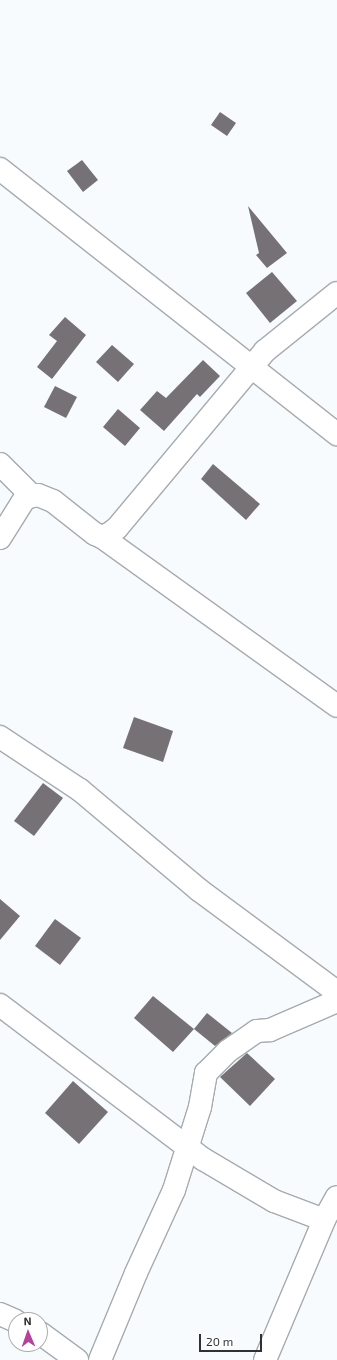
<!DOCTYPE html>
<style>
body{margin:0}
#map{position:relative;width:337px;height:1360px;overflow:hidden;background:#f8fbfe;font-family:"Exo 2",sans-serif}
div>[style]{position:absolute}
.building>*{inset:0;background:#767175}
.roads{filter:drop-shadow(1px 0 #a6abaf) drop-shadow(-1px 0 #a6abaf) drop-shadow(0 1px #a6abaf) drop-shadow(0 -1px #a6abaf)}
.minor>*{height:22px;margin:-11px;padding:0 11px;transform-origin:11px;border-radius:11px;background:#fff}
span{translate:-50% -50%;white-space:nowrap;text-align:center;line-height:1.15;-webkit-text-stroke:4px #fff;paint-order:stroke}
.north{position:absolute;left:8px;top:1312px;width:40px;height:40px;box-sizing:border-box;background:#fff;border:1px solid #acadad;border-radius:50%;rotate:358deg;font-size:11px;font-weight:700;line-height:16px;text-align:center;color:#2f3133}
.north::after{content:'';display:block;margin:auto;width:14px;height:18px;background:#b5419a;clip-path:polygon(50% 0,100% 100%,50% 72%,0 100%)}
.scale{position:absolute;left:199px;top:1334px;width:63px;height:18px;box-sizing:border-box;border:2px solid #2f3133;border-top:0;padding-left:5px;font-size:12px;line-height:14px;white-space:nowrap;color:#2f3133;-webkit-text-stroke:3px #fff;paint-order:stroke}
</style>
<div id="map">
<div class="building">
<i style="clip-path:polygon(220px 112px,236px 123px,227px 136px,211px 125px)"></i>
<i style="clip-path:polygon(82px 160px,98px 180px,83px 192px,67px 171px)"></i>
<i style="clip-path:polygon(248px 206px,287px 253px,267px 268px,256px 255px,259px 253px)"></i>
<i style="clip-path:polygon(272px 272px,297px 301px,270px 323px,246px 293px)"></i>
<i style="clip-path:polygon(65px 317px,86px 335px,52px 379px,37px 367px,57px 341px,49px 335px)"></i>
<i style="clip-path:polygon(112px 345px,134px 364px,118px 382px,96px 362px)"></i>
<i style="clip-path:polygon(203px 360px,220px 376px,200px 397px,197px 394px,164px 431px,140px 410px,157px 391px,166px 398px)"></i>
<i style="clip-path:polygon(55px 386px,77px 397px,66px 418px,44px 407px)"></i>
<i style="clip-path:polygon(118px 409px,140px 428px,125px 446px,103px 427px)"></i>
<i style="clip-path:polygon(213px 464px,260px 504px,246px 520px,201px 479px)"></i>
<i style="clip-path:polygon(134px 717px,173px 731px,163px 762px,123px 748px)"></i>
<i style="clip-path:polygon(43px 783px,63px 798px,34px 836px,14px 821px)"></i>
<i style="clip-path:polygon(0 899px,20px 916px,0 940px)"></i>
<i style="clip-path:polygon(55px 919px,81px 938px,60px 965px,35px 946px)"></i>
<i style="clip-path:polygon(153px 996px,194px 1029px,173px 1052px,134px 1018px)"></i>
<i style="clip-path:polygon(207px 1013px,232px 1033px,215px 1046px,194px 1029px)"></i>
<i style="clip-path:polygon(247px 1053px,275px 1079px,250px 1106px,220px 1077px)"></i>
<i style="clip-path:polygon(73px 1081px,108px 1112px,79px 1144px,45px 1113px)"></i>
</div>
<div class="roads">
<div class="minor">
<i style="left:0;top:169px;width:429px;rotate:38.2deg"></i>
<i style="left:0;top:464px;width:44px;rotate:45deg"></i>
<i style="left:102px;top:537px;width:289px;rotate:35.7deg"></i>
<i style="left:0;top:538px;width:47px;rotate:-58deg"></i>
<i style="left:25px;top:498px;width:13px;rotate:-13deg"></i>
<i style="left:38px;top:495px;width:16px;rotate:22deg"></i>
<i style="left:53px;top:501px;width:53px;rotate:38.2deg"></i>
<i style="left:95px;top:534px;width:8px;rotate:23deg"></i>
<i style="left:102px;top:537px;width:8px;rotate:-23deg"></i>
<i style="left:109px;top:534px;width:10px;rotate:-37deg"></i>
<i style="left:117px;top:528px;width:231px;rotate:-50.1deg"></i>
<i style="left:265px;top:351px;width:92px;rotate:-38.9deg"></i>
<i style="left:0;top:737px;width:96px;rotate:33.5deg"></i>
<i style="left:80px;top:790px;width:155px;rotate:40deg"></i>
<i style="left:199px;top:890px;width:172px;rotate:36.5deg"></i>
<i style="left:0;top:1005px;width:255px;rotate:37.2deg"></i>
<i style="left:203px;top:1159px;width:82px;rotate:30.6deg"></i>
<i style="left:274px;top:1201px;width:53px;rotate:20.8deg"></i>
<i style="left:0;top:1314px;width:17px;rotate:24deg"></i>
<i style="left:40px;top:1333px;width:46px;rotate:36.1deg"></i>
<i style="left:100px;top:1360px;width:94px;rotate:-67.5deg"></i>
<i style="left:136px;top:1273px;width:91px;rotate:-65.4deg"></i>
<i style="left:174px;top:1190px;width:87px;rotate:-72.6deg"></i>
<i style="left:200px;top:1107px;width:35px;rotate:-80deg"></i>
<i style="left:206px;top:1073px;width:31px;rotate:-45deg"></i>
<i style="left:228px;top:1051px;width:35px;rotate:-35deg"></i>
<i style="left:257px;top:1031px;width:13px;rotate:-4deg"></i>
<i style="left:270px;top:1030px;width:73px;rotate:-23.4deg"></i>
<i style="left:265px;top:1360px;width:152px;rotate:-67.1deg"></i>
<i style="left:324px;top:1220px;width:26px;rotate:-61deg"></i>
</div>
</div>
<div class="north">N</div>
<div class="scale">20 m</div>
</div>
